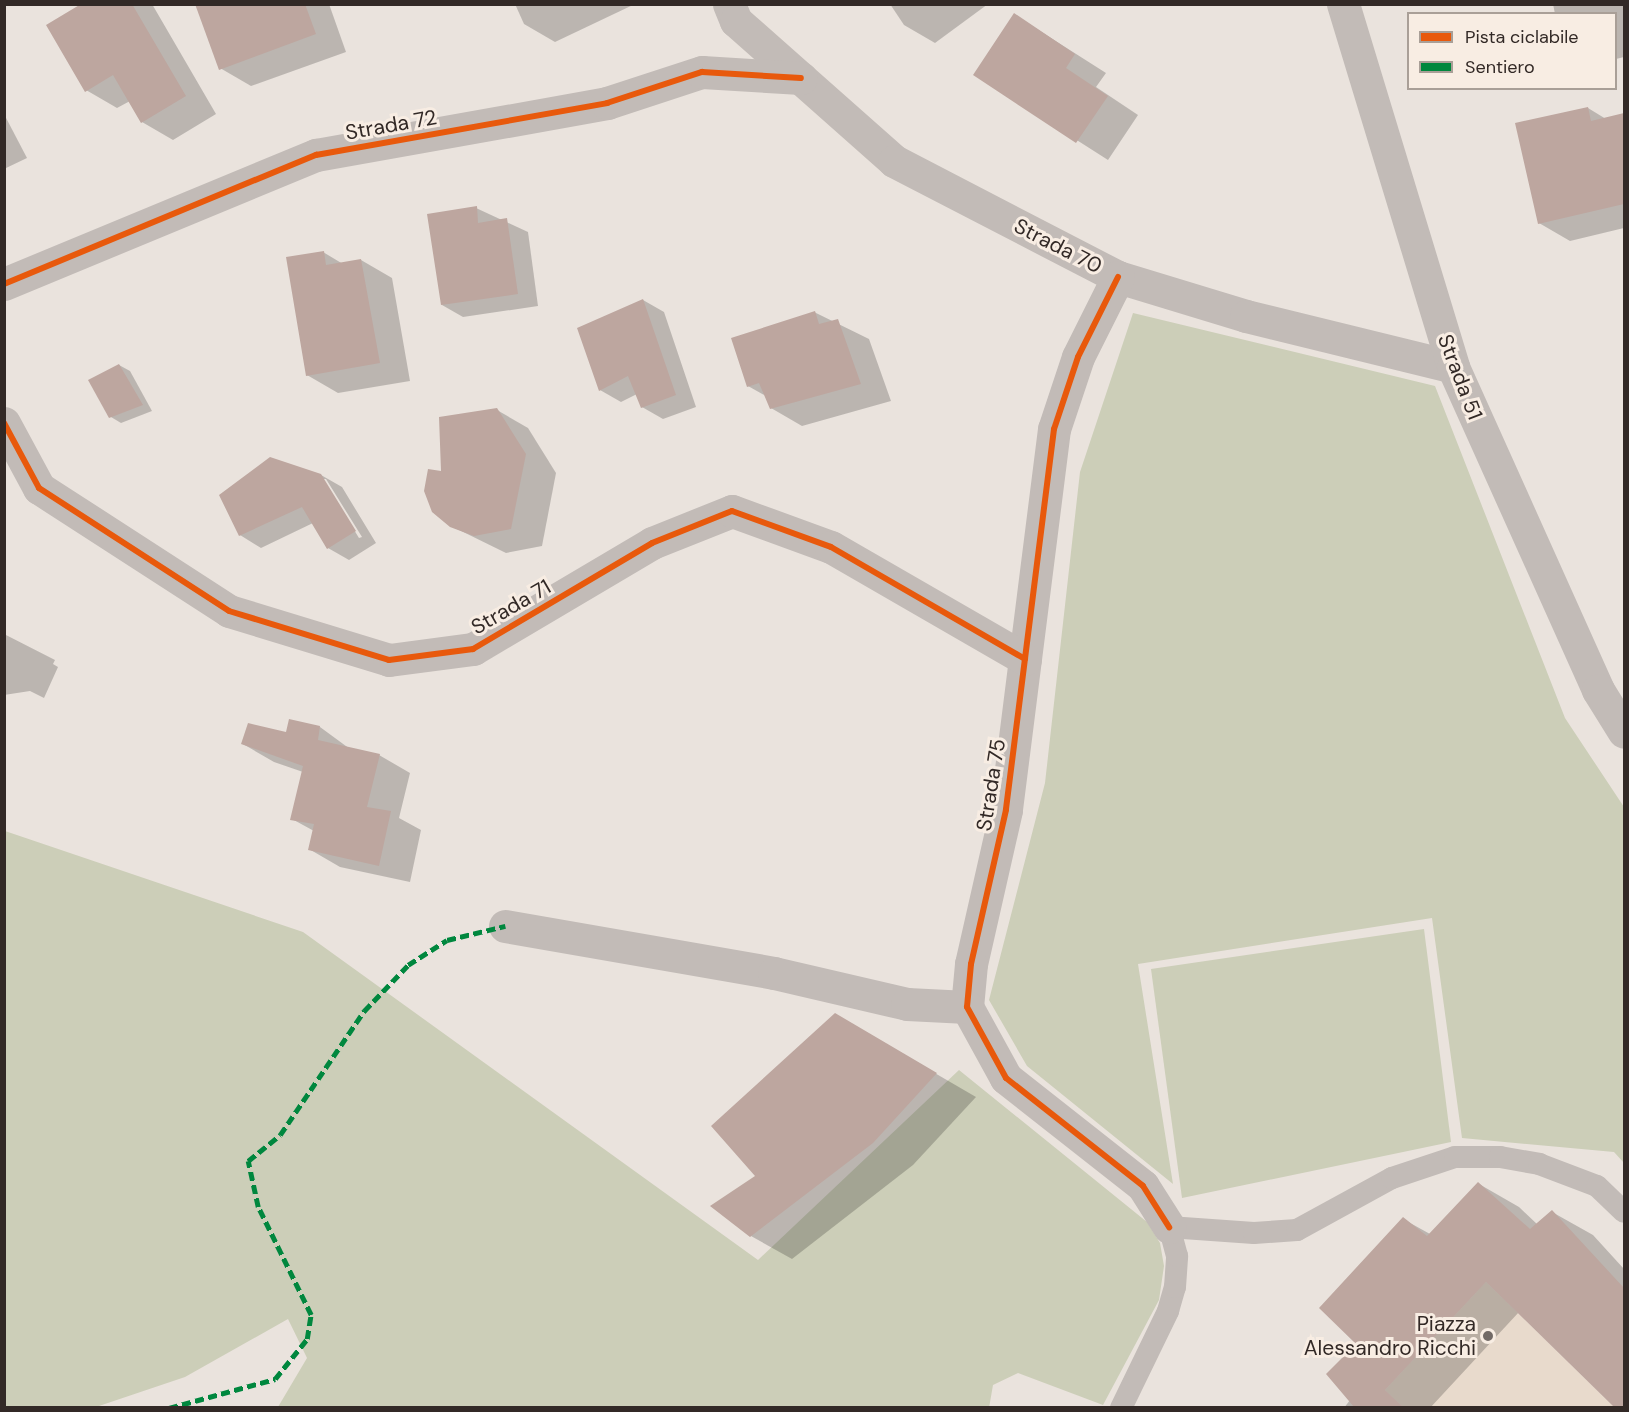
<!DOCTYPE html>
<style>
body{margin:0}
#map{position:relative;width:1629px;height:1412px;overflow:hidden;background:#eae3dd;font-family:"DM Sans",sans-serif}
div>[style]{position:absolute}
.green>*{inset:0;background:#ccceb8}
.plaza>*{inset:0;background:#e8dacc}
.shadow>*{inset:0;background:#0003}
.building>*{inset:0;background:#bda69f}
.service>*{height:22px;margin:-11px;padding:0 11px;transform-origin:11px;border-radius:11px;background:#c2bbb7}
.minor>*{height:33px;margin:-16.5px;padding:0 16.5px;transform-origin:16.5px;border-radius:16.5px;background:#c2bbb7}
.tertiary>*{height:33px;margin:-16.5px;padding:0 16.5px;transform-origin:16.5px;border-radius:16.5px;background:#c2bbb7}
.quiet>*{height:4.5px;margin-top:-2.25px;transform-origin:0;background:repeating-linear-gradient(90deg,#00873e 0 9px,transparent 0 13.5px)}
.cycleway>*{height:6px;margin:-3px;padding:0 3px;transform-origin:3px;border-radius:3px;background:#e8590c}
.dots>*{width:16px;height:16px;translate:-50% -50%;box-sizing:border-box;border:3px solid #f8ede3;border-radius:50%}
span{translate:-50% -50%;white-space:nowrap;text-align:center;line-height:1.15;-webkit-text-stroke:6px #f8ede3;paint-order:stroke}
.street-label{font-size:21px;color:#322926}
.poi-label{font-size:21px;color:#322926}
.right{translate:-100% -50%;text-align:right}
.frame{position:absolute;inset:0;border:6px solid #322926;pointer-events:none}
.legend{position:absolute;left:1407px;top:12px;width:210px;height:78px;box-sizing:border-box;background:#f8ede3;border:2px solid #a99f97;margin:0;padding:8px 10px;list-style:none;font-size:18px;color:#322926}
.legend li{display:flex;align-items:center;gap:12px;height:30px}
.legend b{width:30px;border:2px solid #a99f97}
</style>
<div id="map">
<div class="green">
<i style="clip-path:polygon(1133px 313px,1435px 386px,1565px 718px,1624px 807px,1624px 1163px,1614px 1152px,1462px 1138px,1432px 918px,1138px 964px,1173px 1184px,1027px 1066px,989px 1000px,1045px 783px,1080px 472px)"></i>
<i style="clip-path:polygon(5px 831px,303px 932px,758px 1260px,959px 1070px,1147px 1222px,1160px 1243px,1164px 1266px,1159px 1300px,1103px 1405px,1018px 1373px,993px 1385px,989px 1408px,278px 1407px,307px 1358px,288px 1319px,185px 1377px,96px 1407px,5px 1408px)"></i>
<i style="clip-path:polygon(1424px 929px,1451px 1142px,1182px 1198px,1151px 969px)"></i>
</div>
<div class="plaza">
<i style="clip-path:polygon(1486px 1282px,1614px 1407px,1403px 1407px,1385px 1390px)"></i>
</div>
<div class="shadow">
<i style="clip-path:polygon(83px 4px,152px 4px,216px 114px,173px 140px,142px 122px,130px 101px,117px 108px,86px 90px)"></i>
<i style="clip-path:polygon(197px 4px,329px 4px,346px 52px,251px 86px,220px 68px)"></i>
<i style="clip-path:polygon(515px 4px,635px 4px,555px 42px,524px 24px)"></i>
<i style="clip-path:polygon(890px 4px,988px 4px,935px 43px,904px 25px)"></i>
<i style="clip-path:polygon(1553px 4px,1624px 4px,1624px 57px,1616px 59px,1616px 14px,1555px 14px)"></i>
<i style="clip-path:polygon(1015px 15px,1106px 73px,1096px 87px,1138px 115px,1108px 160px,975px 75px)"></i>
<i style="clip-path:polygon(1588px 108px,1606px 119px,1624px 116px,1624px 228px,1570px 241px,1539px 223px)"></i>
<i style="clip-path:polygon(4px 114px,27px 158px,4px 169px)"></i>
<i style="clip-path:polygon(476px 208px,528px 232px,538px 306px,463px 317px,442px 305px)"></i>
<i style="clip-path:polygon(323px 252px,343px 264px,361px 260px,392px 278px,410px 381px,338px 393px,307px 375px)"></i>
<i style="clip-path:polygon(643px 300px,664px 312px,696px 407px,663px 419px,642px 407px,637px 394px,621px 402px,600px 390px)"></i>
<i style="clip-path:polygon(814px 312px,869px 339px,891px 401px,802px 426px,771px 408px,766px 396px,748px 386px)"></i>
<i style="clip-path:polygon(119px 365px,130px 371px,152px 411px,121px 423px,111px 417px)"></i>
<i style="clip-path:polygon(497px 410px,528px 428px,556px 473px,542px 546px,506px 553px,451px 526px,443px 473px)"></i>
<i style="clip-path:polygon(evenodd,321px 475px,342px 487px,376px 543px,349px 560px,328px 548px,313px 523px,261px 548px,240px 535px,321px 475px,323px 479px,326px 479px,362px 537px,359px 538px,323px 479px)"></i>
<i style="clip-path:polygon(4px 634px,55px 660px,53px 664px,58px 667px,44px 698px,30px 691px,4px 695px)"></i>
<i style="clip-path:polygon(320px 727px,350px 749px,379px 755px,410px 773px,399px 818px,421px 830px,410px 882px,340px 867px,309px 849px,314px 831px,292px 819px,303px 772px,274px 762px,243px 744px)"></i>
<i style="clip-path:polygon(835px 1015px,976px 1097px,913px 1165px,792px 1259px,751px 1236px,757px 1176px)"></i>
<i style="clip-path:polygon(1479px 1184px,1519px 1207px,1538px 1225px,1552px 1212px,1593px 1235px,1624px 1269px,1624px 1408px,1616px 1408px,1519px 1312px,1430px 1408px,1344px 1408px,1350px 1400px,1358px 1344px,1403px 1219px,1430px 1234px)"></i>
</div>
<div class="building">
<i style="clip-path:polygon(81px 4px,132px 4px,186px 96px,141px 123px,113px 75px,85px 92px,46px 25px)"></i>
<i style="clip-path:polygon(195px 4px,305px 4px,316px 34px,219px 70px)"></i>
<i style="clip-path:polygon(1014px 13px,1075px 54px,1066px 68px,1108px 96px,1076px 143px,973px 75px)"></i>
<i style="clip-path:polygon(1588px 107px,1591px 121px,1624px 113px,1624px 204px,1538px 224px,1515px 123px)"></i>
<i style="clip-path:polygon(477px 206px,478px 223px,507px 218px,518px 294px,441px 305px,427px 214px)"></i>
<i style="clip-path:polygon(324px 251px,326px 265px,361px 259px,380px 363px,306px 376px,286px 257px)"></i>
<i style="clip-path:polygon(643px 299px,676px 395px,641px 408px,628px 376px,599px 391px,577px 328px)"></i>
<i style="clip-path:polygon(815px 311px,819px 324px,838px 319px,861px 384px,770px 409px,759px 383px,747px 387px,731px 338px)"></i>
<i style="clip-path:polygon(119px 364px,143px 405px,109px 418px,88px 380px)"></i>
<i style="clip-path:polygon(497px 408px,526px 454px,511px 529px,474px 536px,450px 527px,432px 512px,424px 491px,428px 469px,441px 471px,439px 417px)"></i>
<i style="clip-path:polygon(270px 457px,321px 474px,356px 531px,327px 549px,302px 507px,239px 536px,219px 495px)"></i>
<i style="clip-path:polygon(289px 719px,320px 726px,318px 740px,380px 754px,367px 807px,391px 811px,379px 866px,308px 850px,314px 824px,290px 820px,303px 766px,241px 744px,248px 723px,286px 732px)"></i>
<i style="clip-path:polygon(835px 1013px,937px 1073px,873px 1143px,750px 1237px,710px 1206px,755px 1176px,711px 1126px)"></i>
<i style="clip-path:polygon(1478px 1182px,1530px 1229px,1552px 1210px,1624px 1288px,1624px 1407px,1614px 1407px,1486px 1282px,1385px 1390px,1403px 1407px,1354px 1407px,1326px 1374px,1356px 1344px,1319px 1308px,1403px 1217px,1427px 1236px)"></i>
</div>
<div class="service">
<i style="left:1121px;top:1408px;width:108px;rotate:-64.1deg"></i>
<i style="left:1168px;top:1311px;width:25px;rotate:-74deg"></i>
<i style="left:1175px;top:1287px;width:31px;rotate:-86deg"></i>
<i style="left:1177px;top:1256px;width:30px;rotate:-105deg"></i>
<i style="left:1169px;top:1227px;width:85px;rotate:4deg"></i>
<i style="left:1254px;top:1233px;width:43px;rotate:-4deg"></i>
<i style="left:1297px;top:1230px;width:108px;rotate:-28.7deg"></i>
<i style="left:1392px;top:1178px;width:66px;rotate:-18.4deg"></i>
<i style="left:1455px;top:1157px;width:45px"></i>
<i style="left:1500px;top:1157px;width:40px;rotate:10deg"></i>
<i style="left:1539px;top:1164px;width:62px;rotate:20.8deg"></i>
<i style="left:1597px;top:1186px;width:37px;rotate:44deg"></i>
</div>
<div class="minor">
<i style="left:729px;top:4px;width:18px;rotate:68deg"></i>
<i style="left:736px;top:21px;width:211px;rotate:41.5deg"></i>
<i style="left:894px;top:161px;width:252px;rotate:27.4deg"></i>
<i style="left:1118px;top:277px;width:134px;rotate:16.9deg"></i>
<i style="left:1246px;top:316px;width:213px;rotate:13.8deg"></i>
<i style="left:1118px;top:277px;width:89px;rotate:116.6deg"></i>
<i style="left:1078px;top:357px;width:76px;rotate:108.4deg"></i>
<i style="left:1054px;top:429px;width:384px;rotate:97.2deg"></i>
<i style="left:1006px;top:810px;width:158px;rotate:102.8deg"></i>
<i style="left:971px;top:964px;width:43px;rotate:95.3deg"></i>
<i style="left:967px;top:1007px;width:81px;rotate:61.2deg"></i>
<i style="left:1006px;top:1078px;width:174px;rotate:38.2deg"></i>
<i style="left:1143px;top:1186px;width:49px;rotate:57.6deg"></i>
<i style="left:4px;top:284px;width:338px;rotate:-22.5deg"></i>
<i style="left:316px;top:155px;width:296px;rotate:-10.1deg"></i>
<i style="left:607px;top:103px;width:100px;rotate:-18.1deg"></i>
<i style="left:702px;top:72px;width:99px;rotate:3.5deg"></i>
<i style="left:4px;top:423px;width:74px;rotate:61.7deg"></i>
<i style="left:39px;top:488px;width:226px;rotate:32.9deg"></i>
<i style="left:229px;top:611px;width:167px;rotate:17deg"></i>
<i style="left:389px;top:660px;width:85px;rotate:-7.5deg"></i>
<i style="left:473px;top:649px;width:208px;rotate:-30.6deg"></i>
<i style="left:652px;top:543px;width:86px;rotate:-21.8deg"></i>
<i style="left:732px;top:511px;width:105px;rotate:20deg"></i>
<i style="left:831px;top:547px;width:224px;rotate:30deg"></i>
<i style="left:505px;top:926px;width:273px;rotate:9.9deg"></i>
<i style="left:774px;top:973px;width:137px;rotate:13.1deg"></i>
<i style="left:907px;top:1004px;width:60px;rotate:2.9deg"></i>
</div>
<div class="tertiary">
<i style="left:1343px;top:4px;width:379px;rotate:73.1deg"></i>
<i style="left:1453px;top:367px;width:354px;rotate:65.8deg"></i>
<i style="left:1598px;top:690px;width:49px;rotate:58.2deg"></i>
</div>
<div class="quiet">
<i style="left:169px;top:1408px;width:110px;rotate:-15.3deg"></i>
<i style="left:275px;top:1379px;width:51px;rotate:-51.3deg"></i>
<i style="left:307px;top:1339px;width:24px;rotate:-81deg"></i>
<i style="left:311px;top:1315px;width:120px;rotate:-116.1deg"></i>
<i style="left:258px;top:1207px;width:47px;rotate:-102.3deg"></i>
<i style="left:248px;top:1161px;width:41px;rotate:-39.1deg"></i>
<i style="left:280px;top:1135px;width:150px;rotate:-55.9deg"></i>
<i style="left:364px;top:1011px;width:64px;rotate:-46.3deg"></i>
<i style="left:408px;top:965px;width:46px;rotate:-32.7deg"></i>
<i style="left:447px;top:940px;width:60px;rotate:-13.6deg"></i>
</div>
<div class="cycleway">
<i style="left:1118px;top:277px;width:89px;rotate:116.6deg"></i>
<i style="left:1078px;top:357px;width:76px;rotate:108.4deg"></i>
<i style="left:1054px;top:429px;width:384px;rotate:97.2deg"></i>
<i style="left:1006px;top:810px;width:158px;rotate:102.8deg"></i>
<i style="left:971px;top:964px;width:43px;rotate:95.3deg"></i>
<i style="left:967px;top:1007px;width:81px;rotate:61.2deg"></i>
<i style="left:1006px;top:1078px;width:174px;rotate:38.2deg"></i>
<i style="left:1143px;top:1186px;width:49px;rotate:57.6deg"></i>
<i style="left:4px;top:284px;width:338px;rotate:-22.5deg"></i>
<i style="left:316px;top:155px;width:296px;rotate:-10.1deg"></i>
<i style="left:607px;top:103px;width:100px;rotate:-18.1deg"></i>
<i style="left:702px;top:72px;width:99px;rotate:3.5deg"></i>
<i style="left:4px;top:423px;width:74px;rotate:61.7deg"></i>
<i style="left:39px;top:488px;width:226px;rotate:32.9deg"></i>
<i style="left:229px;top:611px;width:167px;rotate:17deg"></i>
<i style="left:389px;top:660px;width:85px;rotate:-7.5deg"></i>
<i style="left:473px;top:649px;width:208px;rotate:-30.6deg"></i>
<i style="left:652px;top:543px;width:86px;rotate:-21.8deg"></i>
<i style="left:732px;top:511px;width:105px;rotate:20deg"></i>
<i style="left:831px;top:547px;width:224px;rotate:30deg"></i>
</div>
<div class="dots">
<i style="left:1488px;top:1336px;background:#726a66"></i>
</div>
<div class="street-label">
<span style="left:391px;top:125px;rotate:-10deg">Strada 72</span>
<span style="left:1058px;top:246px;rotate:27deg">Strada 70</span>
<span style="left:1460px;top:377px;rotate:69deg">Strada 51</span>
<span style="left:511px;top:607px;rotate:-30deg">Strada 71</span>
<span style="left:991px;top:785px;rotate:-81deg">Strada 75</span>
</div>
<div class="poi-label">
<span class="right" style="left:1476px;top:1336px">Piazza<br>Alessandro Ricchi</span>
</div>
<div class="frame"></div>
<ul class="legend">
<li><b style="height:8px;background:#e8590c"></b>Pista ciclabile</li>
<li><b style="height:8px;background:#00873e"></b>Sentiero</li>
</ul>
</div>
